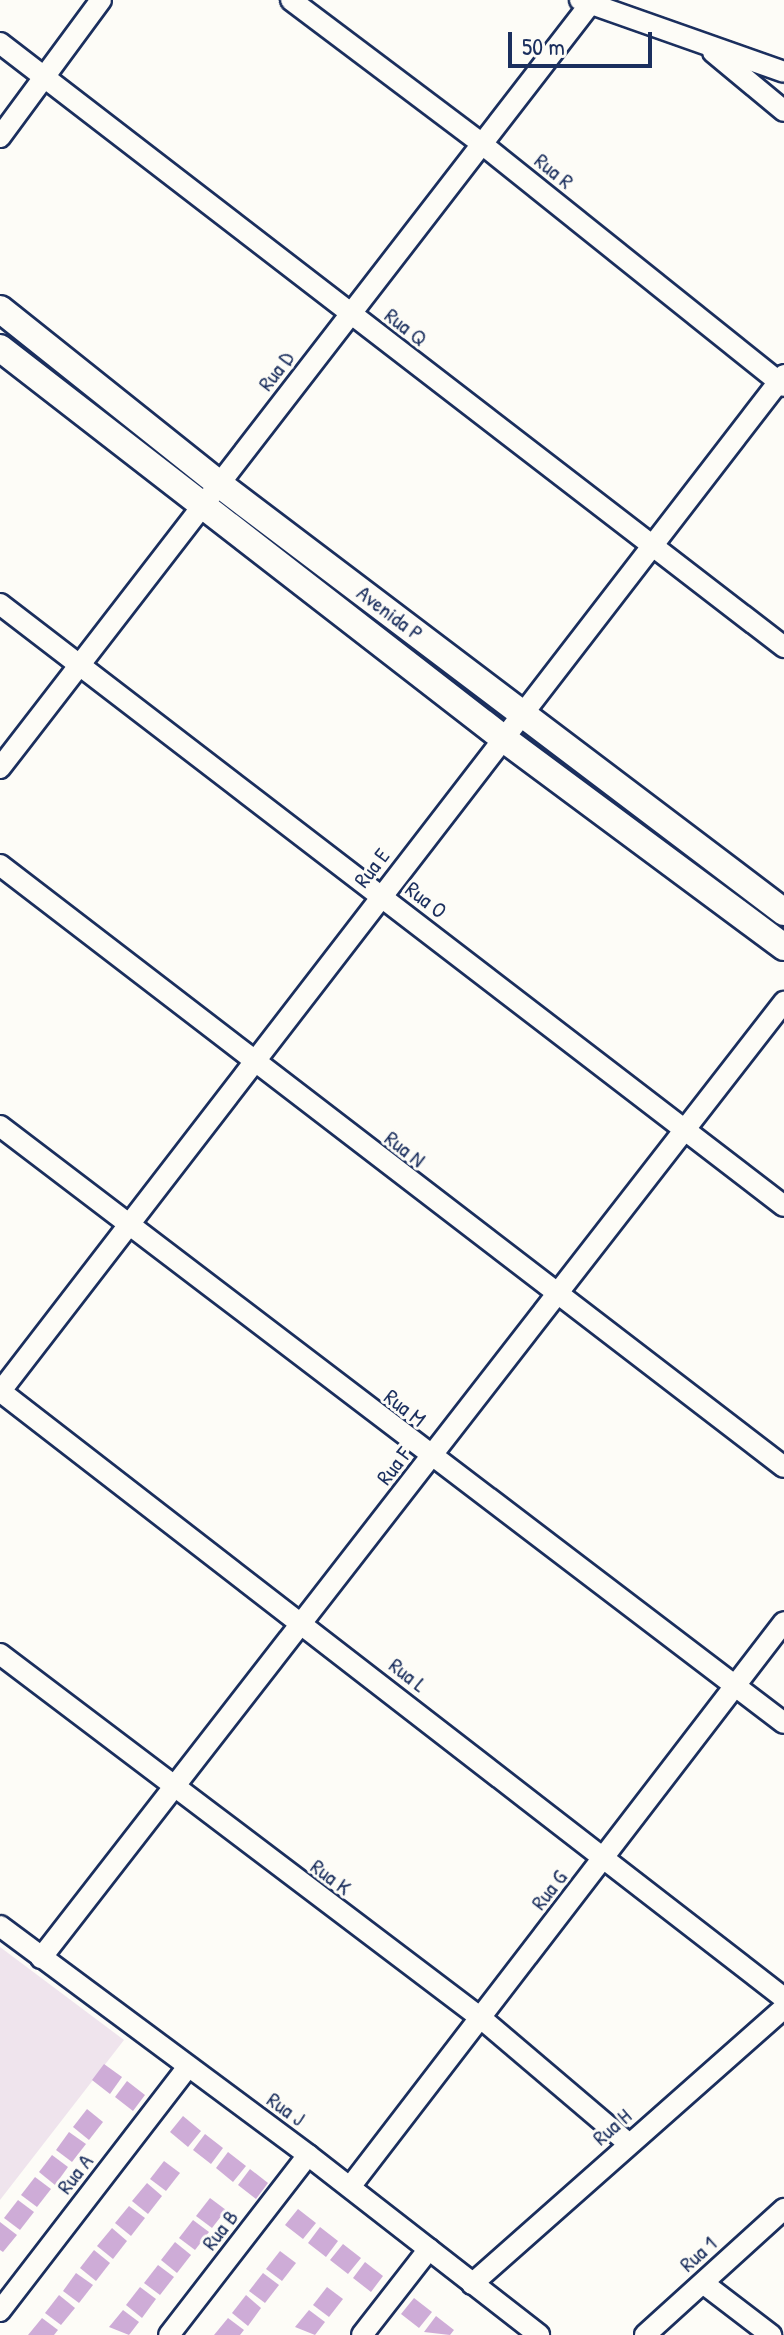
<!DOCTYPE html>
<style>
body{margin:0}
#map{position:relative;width:784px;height:2335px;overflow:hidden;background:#fdfcf7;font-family:"Patrick Hand",sans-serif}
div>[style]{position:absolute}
.built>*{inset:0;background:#efe4ed}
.building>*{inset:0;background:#ceacd7}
.roads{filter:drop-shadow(2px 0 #1b2f5e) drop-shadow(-2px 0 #1b2f5e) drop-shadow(0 2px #1b2f5e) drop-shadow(0 -2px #1b2f5e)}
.minor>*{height:20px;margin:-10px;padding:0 10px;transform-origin:10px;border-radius:10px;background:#fdfcf7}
.tertiary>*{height:26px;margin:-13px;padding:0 13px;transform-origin:13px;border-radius:13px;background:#fdfcf7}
span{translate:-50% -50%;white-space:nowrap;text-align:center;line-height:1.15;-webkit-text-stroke:6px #fdfcf7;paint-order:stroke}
.street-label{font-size:22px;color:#1b2f5e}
.scale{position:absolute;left:508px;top:32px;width:144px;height:36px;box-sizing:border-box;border:4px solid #1b2f5e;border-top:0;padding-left:10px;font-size:24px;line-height:28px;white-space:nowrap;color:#1b2f5e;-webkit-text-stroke:6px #fdfcf7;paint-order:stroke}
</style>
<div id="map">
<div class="built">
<i style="clip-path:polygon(0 1947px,124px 2040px,0 2200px)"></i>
</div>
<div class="building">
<i style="clip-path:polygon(104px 2064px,122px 2077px,110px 2094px,92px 2080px)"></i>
<i style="clip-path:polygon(127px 2081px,145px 2095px,133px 2111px,115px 2097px)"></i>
<i style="clip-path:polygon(87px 2109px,103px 2122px,89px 2140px,73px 2127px)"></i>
<i style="clip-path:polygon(183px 2116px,201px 2131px,188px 2147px,170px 2132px)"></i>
<i style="clip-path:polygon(69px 2132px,86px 2144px,72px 2162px,56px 2150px)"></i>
<i style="clip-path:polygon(205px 2134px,223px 2148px,211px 2164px,193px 2150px)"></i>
<i style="clip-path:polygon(228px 2152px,246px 2166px,233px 2182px,216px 2168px)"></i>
<i style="clip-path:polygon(52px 2155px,68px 2167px,55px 2185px,39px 2172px)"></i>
<i style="clip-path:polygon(164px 2161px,180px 2173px,166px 2191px,150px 2179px)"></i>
<i style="clip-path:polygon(250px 2169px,268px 2183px,256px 2199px,238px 2185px)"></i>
<i style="clip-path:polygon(35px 2177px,51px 2189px,37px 2207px,21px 2195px)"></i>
<i style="clip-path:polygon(147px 2183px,162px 2196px,148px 2214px,132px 2201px)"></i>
<i style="clip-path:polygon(210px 2198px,226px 2210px,212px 2228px,196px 2216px)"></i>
<i style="clip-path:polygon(18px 2200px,34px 2212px,20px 2230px,4px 2218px)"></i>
<i style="clip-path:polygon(129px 2206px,145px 2218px,131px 2236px,115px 2223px)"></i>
<i style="clip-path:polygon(298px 2209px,316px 2223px,303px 2239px,285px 2225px)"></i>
<i style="clip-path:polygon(193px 2220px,209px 2232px,195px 2250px,179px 2238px)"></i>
<i style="clip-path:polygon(0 2222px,17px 2235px,3px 2252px,0 2250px)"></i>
<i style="clip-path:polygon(320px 2227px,338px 2241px,326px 2257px,308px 2243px)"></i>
<i style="clip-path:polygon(112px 2228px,127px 2241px,113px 2259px,97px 2246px)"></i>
<i style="clip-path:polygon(175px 2242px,191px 2255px,177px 2273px,161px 2260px)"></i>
<i style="clip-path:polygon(343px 2244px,361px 2258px,348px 2274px,330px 2260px)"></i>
<i style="clip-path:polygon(94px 2250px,110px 2263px,96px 2281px,80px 2268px)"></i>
<i style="clip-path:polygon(280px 2251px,296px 2263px,282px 2281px,266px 2269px)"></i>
<i style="clip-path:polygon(365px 2262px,383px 2276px,371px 2292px,353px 2278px)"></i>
<i style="clip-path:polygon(158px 2265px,174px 2277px,160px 2295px,144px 2283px)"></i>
<i style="clip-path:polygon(76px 2273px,93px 2285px,79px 2303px,63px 2291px)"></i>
<i style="clip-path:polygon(263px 2273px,279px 2285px,265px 2303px,249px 2291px)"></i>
<i style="clip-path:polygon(140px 2287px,156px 2299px,142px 2318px,126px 2305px)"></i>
<i style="clip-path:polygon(327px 2287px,343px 2299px,329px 2317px,313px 2305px)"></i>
<i style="clip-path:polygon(59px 2295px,75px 2308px,61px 2325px,45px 2313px)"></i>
<i style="clip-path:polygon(246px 2295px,261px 2308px,248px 2326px,232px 2313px)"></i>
<i style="clip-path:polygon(414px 2298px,432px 2312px,419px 2328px,401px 2314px)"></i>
<i style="clip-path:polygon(123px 2310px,139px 2322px,129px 2335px,109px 2327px)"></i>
<i style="clip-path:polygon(309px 2310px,325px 2322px,315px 2335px,295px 2327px)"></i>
<i style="clip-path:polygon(436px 2316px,454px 2330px,450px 2335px,424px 2332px)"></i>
<i style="clip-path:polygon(42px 2318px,58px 2330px,54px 2335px,28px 2335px)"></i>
<i style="clip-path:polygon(228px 2318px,244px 2330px,240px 2335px,214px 2335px)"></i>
</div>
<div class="roads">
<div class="minor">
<i style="left:291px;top:0;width:239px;rotate:37deg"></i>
<i style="left:482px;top:144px;width:387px;rotate:38.7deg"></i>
<i style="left:580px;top:0;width:216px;rotate:19.4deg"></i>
<i style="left:0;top:43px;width:990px;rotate:37.61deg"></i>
<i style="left:713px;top:52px;width:92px;rotate:39.7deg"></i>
<i style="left:0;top:137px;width:170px;rotate:-53.6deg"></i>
<i style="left:0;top:604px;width:988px;rotate:37.52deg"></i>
<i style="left:0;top:768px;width:965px;rotate:-52.32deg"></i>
<i style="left:0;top:865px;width:988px;rotate:37.52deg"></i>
<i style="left:0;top:1126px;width:985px;rotate:37.29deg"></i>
<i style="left:0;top:1391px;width:992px;rotate:37.75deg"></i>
<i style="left:0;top:1392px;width:1284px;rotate:-52.37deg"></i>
<i style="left:0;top:1654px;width:603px;rotate:37.12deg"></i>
<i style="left:481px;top:2018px;width:194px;rotate:40.4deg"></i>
<i style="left:0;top:1926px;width:384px;rotate:36.6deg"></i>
<i style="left:308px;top:2155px;width:293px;rotate:37.9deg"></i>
<i style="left:41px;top:1958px;width:1211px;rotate:-52.15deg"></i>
<i style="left:350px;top:2187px;width:712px;rotate:-52.47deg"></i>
<i style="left:703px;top:2283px;width:86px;rotate:37.4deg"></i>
<i style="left:472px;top:2284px;width:417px;rotate:-41.5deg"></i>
<i style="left:0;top:2311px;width:308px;rotate:-52.4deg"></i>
<i style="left:169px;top:2335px;width:227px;rotate:-52.3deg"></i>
<i style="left:362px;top:2335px;width:109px;rotate:-52.1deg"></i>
<i style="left:645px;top:2335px;width:188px;rotate:-42.2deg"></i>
</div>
<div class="tertiary">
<i style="left:0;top:309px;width:280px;rotate:38.6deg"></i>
<i style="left:219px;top:484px;width:709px;rotate:37.14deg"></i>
<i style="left:0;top:348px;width:638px;rotate:37.8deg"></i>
<i style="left:504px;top:739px;width:349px;rotate:36.6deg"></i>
</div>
</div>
<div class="street-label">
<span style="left:554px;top:171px;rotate:39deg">Rua R</span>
<span style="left:406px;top:327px;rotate:38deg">Rua Q</span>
<span style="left:276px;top:371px;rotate:-52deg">Rua D</span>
<span style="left:390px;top:613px;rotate:37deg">Avenida P</span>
<span style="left:372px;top:868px;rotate:-52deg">Rua E</span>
<span style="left:426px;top:900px;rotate:38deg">Rua O</span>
<span style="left:405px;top:1149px;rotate:38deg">Rua N</span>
<span style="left:405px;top:1408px;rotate:38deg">Rua M</span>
<span style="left:394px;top:1466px;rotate:-52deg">Rua F</span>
<span style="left:408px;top:1675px;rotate:38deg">Rua L</span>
<span style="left:331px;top:1877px;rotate:37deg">Rua K</span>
<span style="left:549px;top:1890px;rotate:-52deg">Rua G</span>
<span style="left:286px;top:2109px;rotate:36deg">Rua J</span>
<span style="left:612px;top:2127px;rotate:-41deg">Rua H</span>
<span style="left:75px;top:2174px;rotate:-52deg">Rua A</span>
<span style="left:220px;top:2230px;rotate:-52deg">Rua B</span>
<span style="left:698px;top:2254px;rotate:-42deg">Rua 1</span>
</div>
<div class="scale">50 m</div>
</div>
